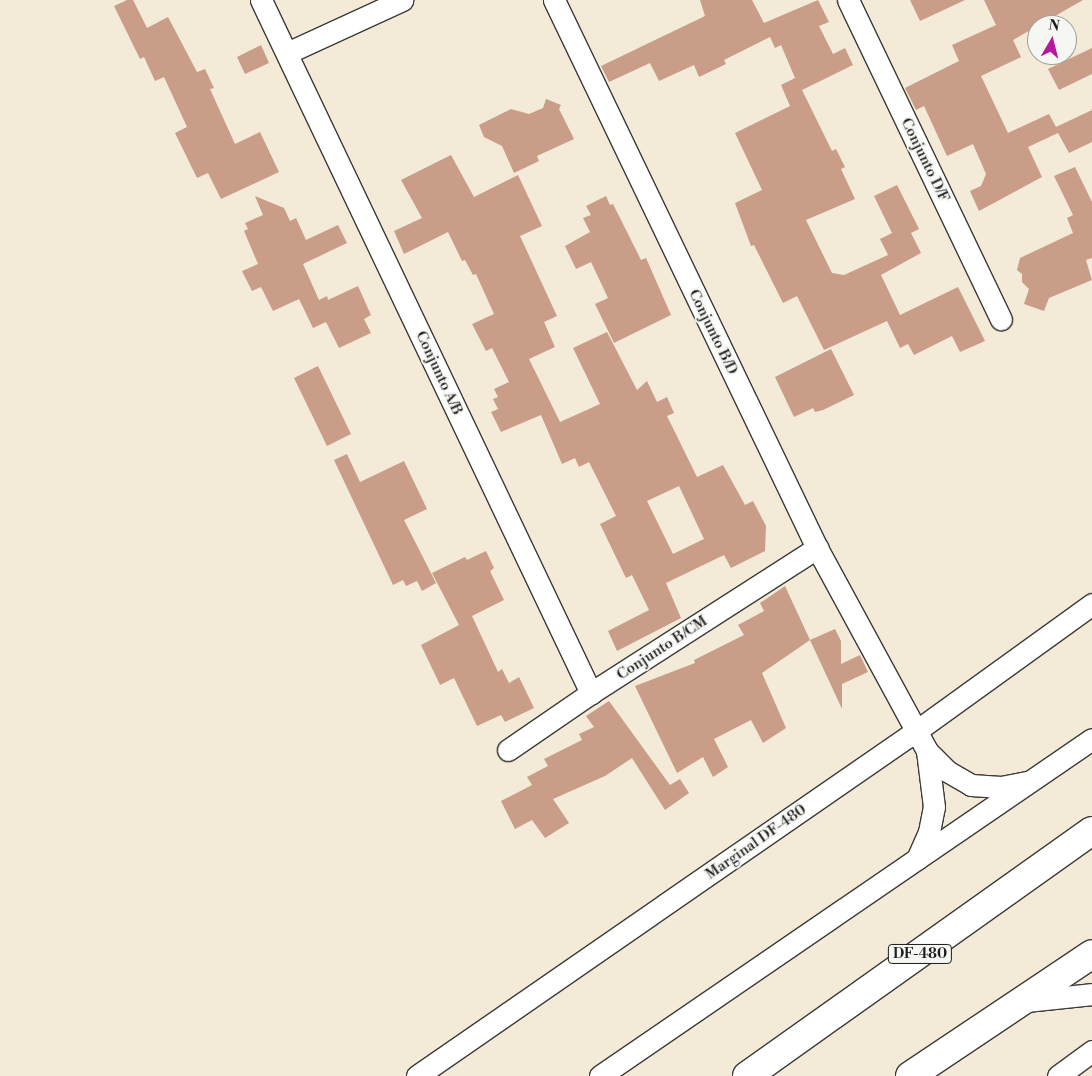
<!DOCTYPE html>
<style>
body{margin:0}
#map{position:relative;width:1092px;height:1076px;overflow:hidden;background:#f3ead8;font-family:"Libre Bodoni",serif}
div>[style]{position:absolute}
.building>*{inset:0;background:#ca9d89}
.roads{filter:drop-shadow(1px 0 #3c3b38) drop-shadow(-1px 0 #3c3b38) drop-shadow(0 1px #3c3b38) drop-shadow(0 -1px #3c3b38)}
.minor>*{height:21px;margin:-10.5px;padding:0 10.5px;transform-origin:10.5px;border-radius:10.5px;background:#fff}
.major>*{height:28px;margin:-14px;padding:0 14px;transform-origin:14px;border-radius:14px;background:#fff}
span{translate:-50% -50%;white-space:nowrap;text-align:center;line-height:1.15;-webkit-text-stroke:4px #f6f6f2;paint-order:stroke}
.shield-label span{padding:1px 4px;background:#f6f6f2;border:1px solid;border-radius:4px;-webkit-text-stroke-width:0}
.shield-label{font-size:14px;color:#1c1c1c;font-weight:700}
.street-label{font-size:15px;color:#1c1c1c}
.north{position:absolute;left:1027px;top:15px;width:50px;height:50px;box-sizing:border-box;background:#f6f6f2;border:1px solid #9f9f9c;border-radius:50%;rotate:8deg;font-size:14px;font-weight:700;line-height:20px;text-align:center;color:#1c1c1c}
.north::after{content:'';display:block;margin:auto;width:18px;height:22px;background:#b5179e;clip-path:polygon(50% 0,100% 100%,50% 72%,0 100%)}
</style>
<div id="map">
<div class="building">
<i style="clip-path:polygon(127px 0,133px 0,147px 28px,168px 17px,197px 72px,205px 69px,214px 88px,210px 89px,235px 144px,260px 132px,279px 172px,221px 199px,208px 173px,197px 178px,175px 133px,187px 127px,164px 77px,155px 81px,144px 57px,140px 59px,114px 6px)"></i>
<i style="clip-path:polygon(700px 0,752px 0,764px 23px,818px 0,829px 22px,819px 26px,833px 54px,845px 48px,853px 65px,802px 90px,832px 151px,836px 149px,845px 167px,841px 169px,855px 199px,806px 220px,832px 273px,844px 275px,888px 255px,880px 239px,892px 233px,874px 196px,897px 185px,919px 229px,911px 233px,921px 253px,881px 275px,900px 315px,958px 287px,985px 341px,960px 352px,952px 336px,914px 355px,908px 344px,900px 348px,887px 321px,824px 350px,797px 296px,783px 303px,754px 245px,751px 246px,735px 203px,762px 190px,735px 133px,790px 106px,781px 85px,795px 78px,781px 45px,775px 48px,770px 37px,724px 60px,726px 64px,699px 77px,694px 65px,659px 81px,650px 63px,609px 82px,601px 66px,705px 16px)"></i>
<i style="clip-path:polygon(910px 0,965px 0,920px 21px)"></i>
<i style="clip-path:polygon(984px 0,1083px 0,1013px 40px,1021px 57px,981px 76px,1008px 133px,1049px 114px,1056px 127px,1092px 110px,1092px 142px,1069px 153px,1058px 133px,1028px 147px,1042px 177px,979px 211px,970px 191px,981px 186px,986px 174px,973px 144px,947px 156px,924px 106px,916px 110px,905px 88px,959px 61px,952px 45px,996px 25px)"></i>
<i style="clip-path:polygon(261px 45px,269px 63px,245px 74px,237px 57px)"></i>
<i style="clip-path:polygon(1092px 48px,1092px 74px,1059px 90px,1048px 69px)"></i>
<i style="clip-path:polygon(546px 99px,561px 105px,559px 109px,574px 139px,537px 156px,539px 161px,514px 173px,502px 146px,484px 137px,479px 125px,511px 109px,529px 114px,543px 108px)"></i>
<i style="clip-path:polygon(evenodd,451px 155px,474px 197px,518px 175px,542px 226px,520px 236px,557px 316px,544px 322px,555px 347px,529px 359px,560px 422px,600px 404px,573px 348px,607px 332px,637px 390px,647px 381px,657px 402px,667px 397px,674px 413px,667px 416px,697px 477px,723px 465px,745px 505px,753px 501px,766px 526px,765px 551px,731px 568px,724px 555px,666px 583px,681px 618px,617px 651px,608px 631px,649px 610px,632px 575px,626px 578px,600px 524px,616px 516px,589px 462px,579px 467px,575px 458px,562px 464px,541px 415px,501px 432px,491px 412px,498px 409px,493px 399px,498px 397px,494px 389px,509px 382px,492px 348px,486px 351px,472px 324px,494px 314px,476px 274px,473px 275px,465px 260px,462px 261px,448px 232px,404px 254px,394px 231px,422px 218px,401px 180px,451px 155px,679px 486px,704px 539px,673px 554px,647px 501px,679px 486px)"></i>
<i style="clip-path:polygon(1075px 167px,1092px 202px,1092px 258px,1086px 260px,1092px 280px,1049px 298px,1044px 311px,1024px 304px,1029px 289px,1022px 282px,1022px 274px,1017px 270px,1020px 258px,1073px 233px,1067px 218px,1073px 215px,1054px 176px)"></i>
<i style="clip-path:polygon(255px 196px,284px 208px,290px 221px,296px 218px,306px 240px,338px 225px,347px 243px,303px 264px,319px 300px,327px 296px,328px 300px,358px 286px,371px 315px,364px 319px,371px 333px,339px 348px,326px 322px,313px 328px,299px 299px,273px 311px,261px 287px,252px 291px,242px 271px,258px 264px,244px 231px,248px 229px,245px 223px,263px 215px)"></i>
<i style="clip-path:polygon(606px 196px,610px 205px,613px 204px,641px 260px,646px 258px,671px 315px,614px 343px,595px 304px,608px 298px,591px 262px,576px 269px,565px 246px,590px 232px,583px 218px,591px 215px,586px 206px)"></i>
<i style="clip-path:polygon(831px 349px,854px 395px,823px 410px,815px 412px,813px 408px,794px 417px,775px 377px)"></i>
<i style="clip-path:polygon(318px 366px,351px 434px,327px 446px,294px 378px)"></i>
<i style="clip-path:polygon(347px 454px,360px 482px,404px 461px,427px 509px,404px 520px,436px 583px,422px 591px,417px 581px,406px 586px,403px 580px,393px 585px,334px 460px)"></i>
<i style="clip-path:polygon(486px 551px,494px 568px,490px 571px,504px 600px,472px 616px,498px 672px,502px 669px,509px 683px,519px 677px,534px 708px,505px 722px,501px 715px,477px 726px,454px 678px,440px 685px,421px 645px,459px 625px,432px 573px,465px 557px,467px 560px)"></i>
<i style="clip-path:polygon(785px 586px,810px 640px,762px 673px,786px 728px,763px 743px,751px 720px,714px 739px,728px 767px,713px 777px,703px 757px,677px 773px,635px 686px,695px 663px,694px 660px,744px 635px,738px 625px,764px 611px,760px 603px)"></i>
<i style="clip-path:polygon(835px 629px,841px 641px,841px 664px,860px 655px,868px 672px,842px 684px,842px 709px,810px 640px)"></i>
<i style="clip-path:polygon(609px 701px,670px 785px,680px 779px,689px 793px,665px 810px,632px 758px,605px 776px,553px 799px,569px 823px,545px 838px,532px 820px,515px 829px,501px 801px,532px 785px,527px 777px,548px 766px,544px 759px,582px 740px,579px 734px,594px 727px,586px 716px)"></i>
</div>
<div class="roads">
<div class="minor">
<i style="left:261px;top:0;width:768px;rotate:64.54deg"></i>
<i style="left:554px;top:0;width:608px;rotate:64.36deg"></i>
<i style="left:817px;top:548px;width:231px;rotate:61.5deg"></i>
<i style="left:927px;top:751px;width:28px;rotate:45deg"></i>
<i style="left:947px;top:771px;width:28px;rotate:30deg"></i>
<i style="left:971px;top:785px;width:30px;rotate:4deg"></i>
<i style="left:1001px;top:787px;width:26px;rotate:-11deg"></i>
<i style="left:848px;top:0;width:354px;rotate:64.4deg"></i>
<i style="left:287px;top:53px;width:127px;rotate:-24.7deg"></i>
<i style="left:508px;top:750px;width:101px;rotate:-34.5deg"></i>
<i style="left:591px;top:693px;width:269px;rotate:-32.7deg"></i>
<i style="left:917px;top:859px;width:30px;rotate:-66deg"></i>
<i style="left:929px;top:832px;width:25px;rotate:-79deg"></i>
<i style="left:934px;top:807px;width:56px;rotate:-97.1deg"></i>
<i style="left:1027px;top:1001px;width:65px;rotate:-6.1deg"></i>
<i style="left:417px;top:1076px;width:607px;rotate:-34.66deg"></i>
<i style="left:916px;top:731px;width:217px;rotate:-35.8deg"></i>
<i style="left:600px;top:1076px;width:596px;rotate:-34.41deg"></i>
<i style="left:1058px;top:1076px;width:42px;rotate:-36.3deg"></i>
</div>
<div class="major">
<i style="left:747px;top:1076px;width:423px;rotate:-35.4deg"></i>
<i style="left:910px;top:1076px;width:219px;rotate:-33.8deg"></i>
</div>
</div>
<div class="shield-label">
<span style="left:920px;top:954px">DF-480</span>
</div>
<div class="street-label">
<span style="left:925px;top:160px;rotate:64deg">Conjunto D/F</span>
<span style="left:713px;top:332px;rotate:64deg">Conjunto B/D</span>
<span style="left:439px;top:373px;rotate:65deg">Conjunto A/B</span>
<span style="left:662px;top:648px;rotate:-33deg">Conjunto B/CM</span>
<span style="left:756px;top:842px;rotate:-35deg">Marginal DF-480</span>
</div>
<div class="north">N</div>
</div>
